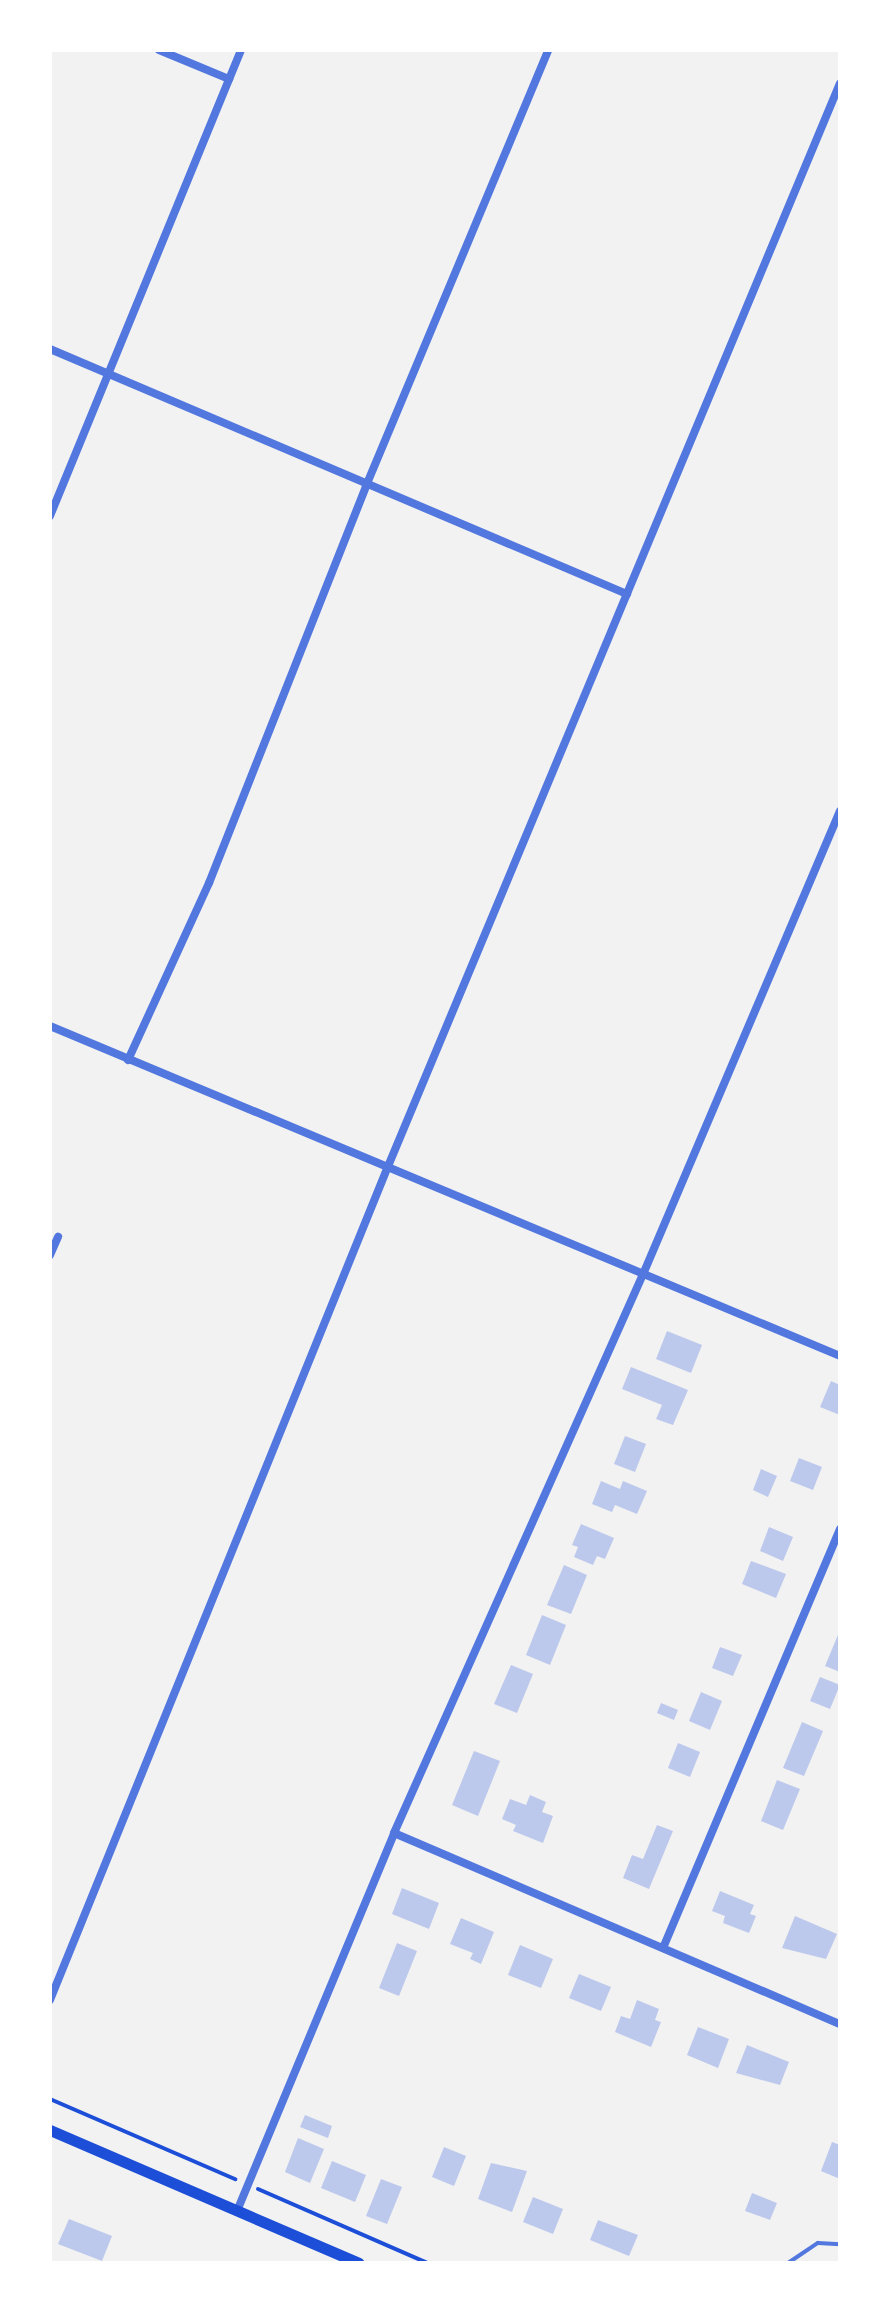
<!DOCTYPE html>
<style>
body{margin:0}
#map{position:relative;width:890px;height:2313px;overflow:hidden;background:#f2f2f2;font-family:"Alegreya Sans",sans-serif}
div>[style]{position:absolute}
.building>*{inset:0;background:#bdc9ec}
.path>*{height:4px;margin:-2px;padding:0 2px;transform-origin:2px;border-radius:2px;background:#1d4ed8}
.service>*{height:4px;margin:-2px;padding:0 2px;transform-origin:2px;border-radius:2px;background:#5277de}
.minor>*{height:8px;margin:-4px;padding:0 4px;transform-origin:4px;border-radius:4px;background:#5277de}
.secondary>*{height:11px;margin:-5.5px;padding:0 5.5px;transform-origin:5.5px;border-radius:5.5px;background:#1d4ed8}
span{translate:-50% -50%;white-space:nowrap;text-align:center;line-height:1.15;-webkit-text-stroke:9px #fff;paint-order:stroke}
.frame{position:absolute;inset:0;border:52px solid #fff;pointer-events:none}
</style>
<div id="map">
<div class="building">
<i style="clip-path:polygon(667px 1331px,702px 1345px,691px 1373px,656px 1359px)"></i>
<i style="clip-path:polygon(631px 1367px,688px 1390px,673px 1425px,656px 1419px,662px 1405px,622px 1389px)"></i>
<i style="clip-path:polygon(831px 1381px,840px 1385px,840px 1415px,820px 1407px)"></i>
<i style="clip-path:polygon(625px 1436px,646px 1444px,635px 1472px,614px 1464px)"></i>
<i style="clip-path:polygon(799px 1458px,822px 1467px,813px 1490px,790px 1481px)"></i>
<i style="clip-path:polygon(761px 1469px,777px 1476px,768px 1497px,753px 1490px)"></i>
<i style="clip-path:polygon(601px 1481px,620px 1489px,623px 1481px,647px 1491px,637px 1514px,615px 1505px,612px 1512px,592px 1504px)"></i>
<i style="clip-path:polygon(581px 1524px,614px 1538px,605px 1559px,597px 1556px,593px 1565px,574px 1557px,578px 1547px,572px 1545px)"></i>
<i style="clip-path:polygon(769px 1527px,793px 1537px,783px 1561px,760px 1551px)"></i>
<i style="clip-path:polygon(751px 1561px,786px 1574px,776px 1598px,742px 1584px)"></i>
<i style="clip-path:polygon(564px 1565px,587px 1575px,571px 1614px,547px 1605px)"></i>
<i style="clip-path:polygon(542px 1615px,566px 1625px,550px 1665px,526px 1655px)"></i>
<i style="clip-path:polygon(840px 1630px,840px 1672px,825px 1666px)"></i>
<i style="clip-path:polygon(720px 1647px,742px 1655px,733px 1676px,712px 1668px)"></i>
<i style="clip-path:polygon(511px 1665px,533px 1674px,517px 1713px,494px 1704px)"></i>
<i style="clip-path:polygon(820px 1677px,840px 1685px,830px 1709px,810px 1701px)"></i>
<i style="clip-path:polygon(701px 1692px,722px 1701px,710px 1730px,689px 1721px)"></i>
<i style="clip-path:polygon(661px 1703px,678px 1710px,674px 1720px,657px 1713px)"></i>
<i style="clip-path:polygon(802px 1722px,823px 1731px,804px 1776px,783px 1768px)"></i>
<i style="clip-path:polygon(678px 1743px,700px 1752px,690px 1777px,668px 1768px)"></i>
<i style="clip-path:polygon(474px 1751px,500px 1761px,478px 1816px,452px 1805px)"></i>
<i style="clip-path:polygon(777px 1780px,800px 1789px,783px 1830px,761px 1821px)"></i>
<i style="clip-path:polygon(530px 1795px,546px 1802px,542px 1812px,553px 1816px,543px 1843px,513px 1831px,516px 1825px,502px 1819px,510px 1799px,526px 1805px)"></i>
<i style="clip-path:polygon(657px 1825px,673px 1831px,649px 1889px,623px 1878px,632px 1855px,643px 1859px)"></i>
<i style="clip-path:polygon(402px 1888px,439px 1903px,429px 1929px,392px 1914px)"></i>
<i style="clip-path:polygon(720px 1891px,754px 1905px,750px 1914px,756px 1916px,749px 1933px,723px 1923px,725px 1916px,712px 1911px)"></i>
<i style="clip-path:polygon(795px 1916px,837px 1934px,826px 1959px,782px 1948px)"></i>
<i style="clip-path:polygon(461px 1918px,494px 1932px,481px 1964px,470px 1959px,473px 1953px,450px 1944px)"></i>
<i style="clip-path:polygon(397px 1943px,417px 1951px,399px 1996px,379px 1988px)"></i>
<i style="clip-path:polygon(520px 1945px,553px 1959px,541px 1988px,508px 1975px)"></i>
<i style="clip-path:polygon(579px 1974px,611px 1987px,601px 2011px,569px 1998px)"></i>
<i style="clip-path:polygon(637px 2000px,659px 2009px,655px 2020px,661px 2022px,651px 2047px,615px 2032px,621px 2016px,630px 2019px)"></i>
<i style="clip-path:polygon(698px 2027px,729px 2039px,718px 2068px,687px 2055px)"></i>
<i style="clip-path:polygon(747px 2045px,789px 2062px,780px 2085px,736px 2073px)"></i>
<i style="clip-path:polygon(305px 2115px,332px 2126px,328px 2138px,300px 2127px)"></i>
<i style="clip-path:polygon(298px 2138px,324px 2149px,310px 2183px,285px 2172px)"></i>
<i style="clip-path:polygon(832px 2142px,840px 2145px,840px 2179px,821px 2171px)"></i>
<i style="clip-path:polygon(444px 2147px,466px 2156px,454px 2186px,432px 2177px)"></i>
<i style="clip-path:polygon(332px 2161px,366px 2175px,355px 2202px,321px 2188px)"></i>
<i style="clip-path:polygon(491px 2163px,527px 2171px,512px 2212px,478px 2199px)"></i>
<i style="clip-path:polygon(381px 2179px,402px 2187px,387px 2224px,366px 2216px)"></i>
<i style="clip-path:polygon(752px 2193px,777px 2203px,770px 2220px,745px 2211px)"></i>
<i style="clip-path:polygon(533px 2197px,563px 2209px,553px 2234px,523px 2222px)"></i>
<i style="clip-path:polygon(69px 2219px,112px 2236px,102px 2261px,58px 2244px)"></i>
<i style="clip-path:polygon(598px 2220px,638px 2235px,629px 2256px,590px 2240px)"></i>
</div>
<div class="path">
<i style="left:50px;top:2099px;width:202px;rotate:23.4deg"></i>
<i style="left:258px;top:2189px;width:184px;rotate:23.6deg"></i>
</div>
<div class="service">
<i style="left:788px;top:2263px;width:36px;rotate:-34deg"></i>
<i style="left:818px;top:2243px;width:22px;rotate:3deg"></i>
</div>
<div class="minor">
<i style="left:159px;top:50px;width:76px;rotate:22.5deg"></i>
<i style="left:50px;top:349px;width:627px;rotate:23.01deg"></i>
<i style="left:50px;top:516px;width:504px;rotate:-67.71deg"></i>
<i style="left:50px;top:1026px;width:856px;rotate:22.67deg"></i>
<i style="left:128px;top:1060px;width:195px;rotate:-65.4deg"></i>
<i style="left:209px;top:883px;width:427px;rotate:-68.4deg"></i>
<i style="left:366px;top:486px;width:472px;rotate:-67.3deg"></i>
<i style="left:50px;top:1255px;width:20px;rotate:-66deg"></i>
<i style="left:394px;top:1833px;width:485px;rotate:23.2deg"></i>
<i style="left:663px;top:1948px;width:455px;rotate:-67.1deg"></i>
<i style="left:50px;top:2000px;width:902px;rotate:-67.93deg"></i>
<i style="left:389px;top:1164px;width:1171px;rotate:-67.35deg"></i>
<i style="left:237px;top:2211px;width:409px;rotate:-67.4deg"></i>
<i style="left:394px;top:1833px;width:614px;rotate:-65.98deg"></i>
<i style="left:644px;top:1272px;width:501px;rotate:-66.97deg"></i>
</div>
<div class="secondary">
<i style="left:50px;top:2130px;width:336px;rotate:23.3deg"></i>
</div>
<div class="frame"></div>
</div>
